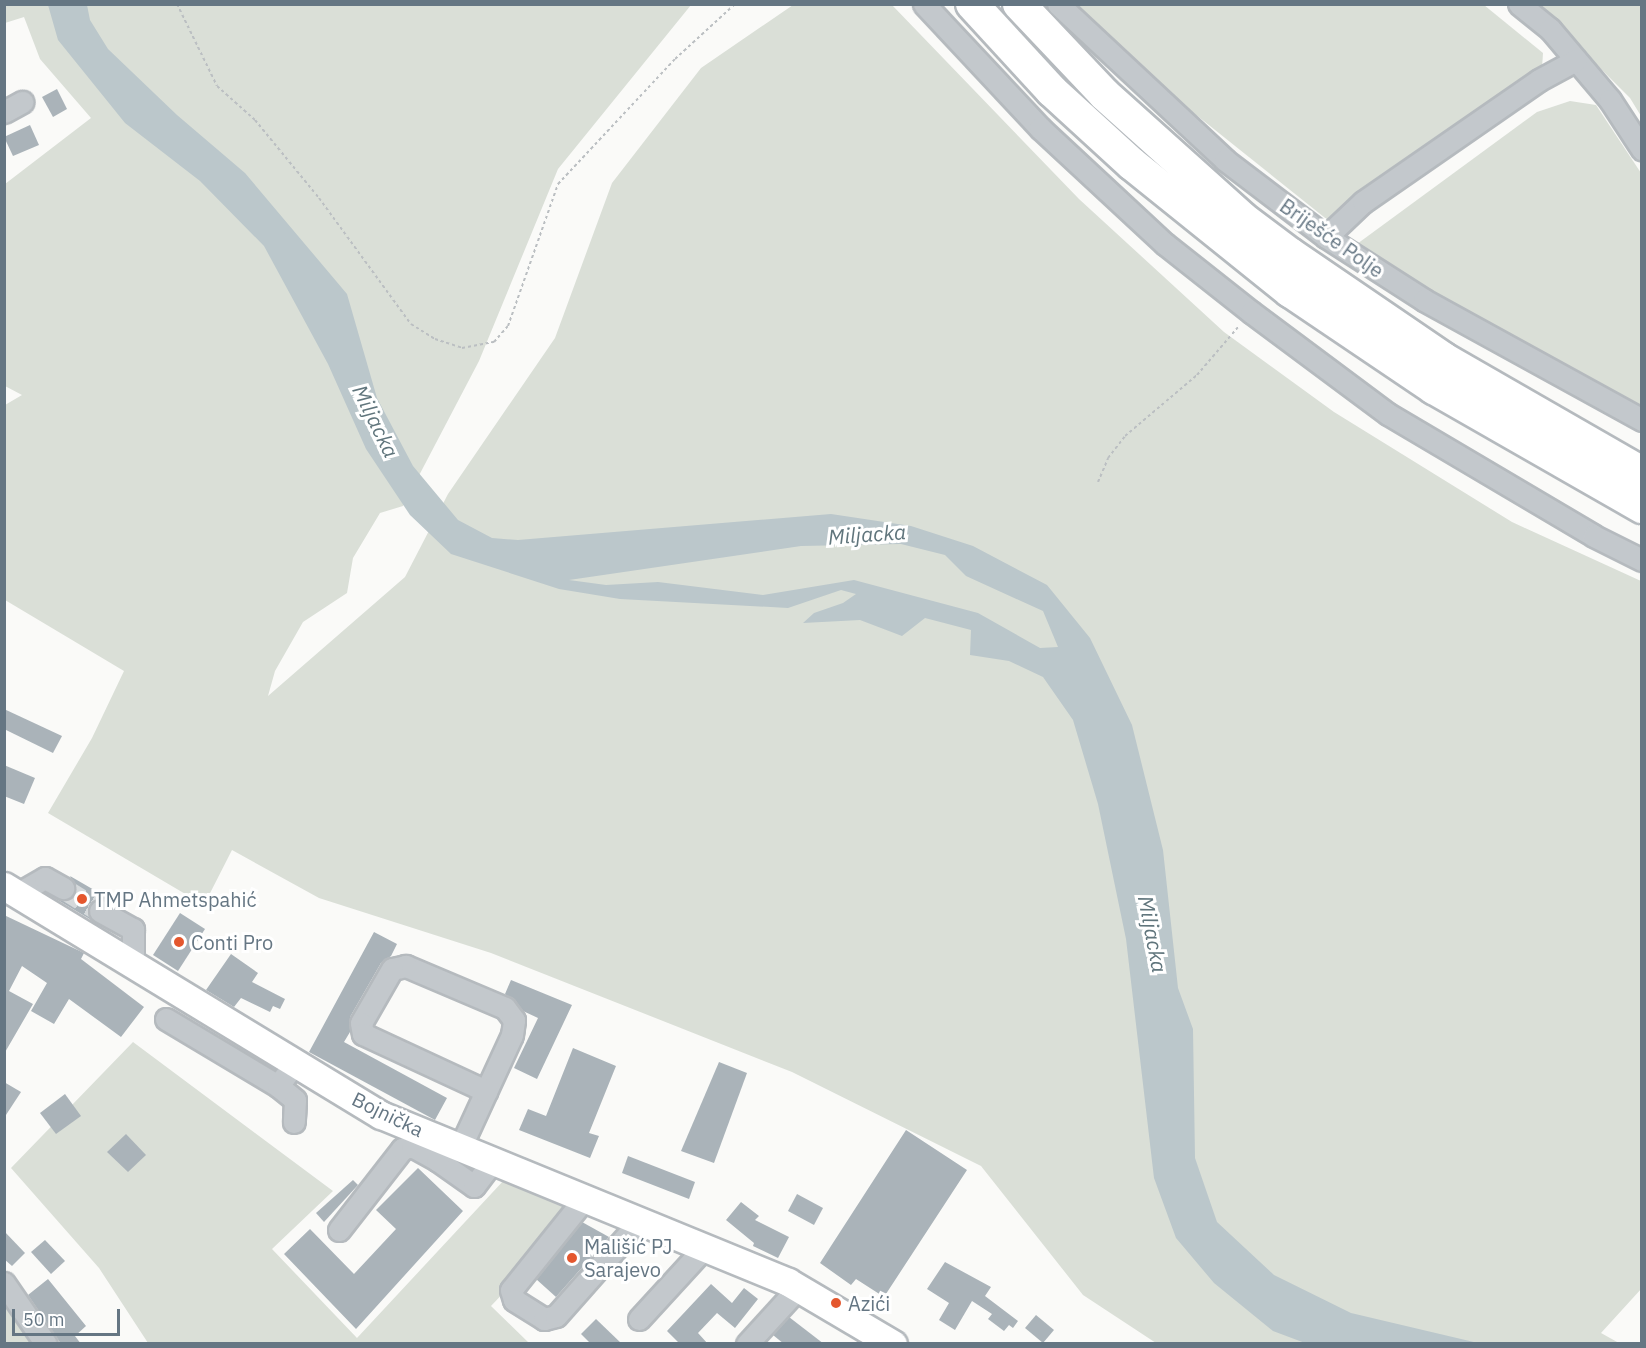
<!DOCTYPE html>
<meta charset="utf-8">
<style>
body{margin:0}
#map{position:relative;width:1646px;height:1348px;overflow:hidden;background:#fafaf8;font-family:"IBM Plex Sans",sans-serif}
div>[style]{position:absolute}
.green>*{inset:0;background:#dadfd7}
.water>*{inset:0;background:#bbc7cb}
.building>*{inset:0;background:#aab3b9}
.minor-tunnel>*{height:21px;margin-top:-10.5px;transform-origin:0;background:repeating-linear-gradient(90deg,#d5d9db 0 21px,transparent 0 31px)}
.path>*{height:2px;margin-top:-1px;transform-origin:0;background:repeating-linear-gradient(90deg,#bbbfc2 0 3px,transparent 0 6px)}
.roads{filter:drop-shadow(2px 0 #b5babe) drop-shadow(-2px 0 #b5babe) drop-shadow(0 2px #b5babe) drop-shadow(0 -2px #b5babe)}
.minor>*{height:21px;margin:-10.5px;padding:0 10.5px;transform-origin:10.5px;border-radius:10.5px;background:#c3c8cc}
.major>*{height:27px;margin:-13.5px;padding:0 13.5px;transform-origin:13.5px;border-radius:13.5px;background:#fff}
.highway>*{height:32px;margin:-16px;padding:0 16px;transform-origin:16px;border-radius:16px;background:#fff}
.dots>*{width:16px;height:16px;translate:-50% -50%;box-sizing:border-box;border:3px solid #fff;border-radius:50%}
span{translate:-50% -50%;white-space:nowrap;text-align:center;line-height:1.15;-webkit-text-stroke:6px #fff;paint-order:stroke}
.street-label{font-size:20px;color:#657683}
.poi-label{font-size:20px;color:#657683}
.left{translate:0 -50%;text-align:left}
.water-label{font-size:21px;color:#60757c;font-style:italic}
.frame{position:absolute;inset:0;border:6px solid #657683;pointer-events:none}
.scale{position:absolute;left:12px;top:1309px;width:108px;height:27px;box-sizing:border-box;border:3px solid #657683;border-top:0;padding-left:8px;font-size:18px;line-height:21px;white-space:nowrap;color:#657683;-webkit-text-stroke:4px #fff;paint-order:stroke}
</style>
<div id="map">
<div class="green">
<i style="clip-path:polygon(4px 5px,691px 5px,558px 169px,479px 361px,403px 506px,380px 513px,353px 558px,347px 593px,303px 622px,275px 671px,268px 696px,405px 577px,448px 494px,555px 338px,612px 183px,701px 68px,793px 5px,892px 5px,1079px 199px,1224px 332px,1334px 412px,1512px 522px,1641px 581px,1642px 1288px,1601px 1333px,1619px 1343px,1156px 1343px,1083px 1295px,981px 1166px,792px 1072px,491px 953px,319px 898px,232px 850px,204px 905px,48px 813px,92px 738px,124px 671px,5px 600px,5px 405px,22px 395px,5px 386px,5px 184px,91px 118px,40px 59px,24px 17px,5px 23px)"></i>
<i style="clip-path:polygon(1077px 5px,1484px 5px,1543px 53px,1542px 68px,1334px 225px,1180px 102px)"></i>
<i style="clip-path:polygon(1529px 5px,1641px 5px,1641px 116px,1630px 98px,1588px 56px)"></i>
<i style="clip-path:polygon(1570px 101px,1596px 105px,1641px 173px,1641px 407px,1443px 304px,1357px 244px,1537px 112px)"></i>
<i style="clip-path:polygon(133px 1042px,333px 1191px,272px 1249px,357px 1338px,505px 1179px,585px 1207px,491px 1306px,529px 1343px,148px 1343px,99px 1268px,11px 1168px)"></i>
<i style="clip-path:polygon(4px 1292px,38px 1343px,5px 1343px)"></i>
</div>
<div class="water">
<i style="clip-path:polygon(evenodd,48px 5px,87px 5px,90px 20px,108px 49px,177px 115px,245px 173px,347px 294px,377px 398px,413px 466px,458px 520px,492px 538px,518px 540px,831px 514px,911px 526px,973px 546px,1047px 585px,1090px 638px,1132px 725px,1163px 850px,1178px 988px,1193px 1029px,1195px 1158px,1217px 1222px,1274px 1275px,1351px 1313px,1478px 1343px,1305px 1343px,1273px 1331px,1214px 1283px,1176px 1238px,1154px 1178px,1126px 939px,1098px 804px,1073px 720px,1043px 677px,1009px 661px,970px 655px,971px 630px,925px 618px,902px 636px,860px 620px,803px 623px,814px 613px,843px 603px,856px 594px,841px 590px,788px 608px,620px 599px,559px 589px,451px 554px,410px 515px,366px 449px,328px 364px,264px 246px,200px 181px,125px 123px,58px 40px,48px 5px,901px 544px,945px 555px,966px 576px,1043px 611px,1058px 647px,1040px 648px,978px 613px,854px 580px,763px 595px,658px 582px,606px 585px,569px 580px,801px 546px,901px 544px)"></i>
</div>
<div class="building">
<i style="clip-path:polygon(57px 89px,67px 109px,53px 117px,42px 97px)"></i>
<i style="clip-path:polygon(30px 125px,39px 145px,13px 156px,4px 137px)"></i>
<i style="clip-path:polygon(4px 709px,62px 736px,53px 753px,4px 729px)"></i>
<i style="clip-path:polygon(4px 765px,35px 778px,24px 804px,4px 796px)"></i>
<i style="clip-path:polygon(70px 876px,108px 898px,89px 904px,87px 912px,93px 921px,56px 899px,64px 901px,74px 895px,76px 887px)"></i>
<i style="clip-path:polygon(180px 913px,205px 929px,178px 971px,153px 955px)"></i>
<i style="clip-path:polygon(4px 915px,84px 953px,81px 959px,144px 1007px,121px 1037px,69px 999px,54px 1024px,31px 1011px,47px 983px,22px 966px,9px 991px,33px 1004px,4px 1054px)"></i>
<i style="clip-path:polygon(374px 932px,397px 944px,391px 956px,381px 963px,350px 1017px,350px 1032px,344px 1042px,447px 1098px,435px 1120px,309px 1052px)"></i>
<i style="clip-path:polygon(231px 954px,258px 973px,252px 982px,285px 999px,280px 1009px,273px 1006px,270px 1012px,241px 998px,234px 1007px,206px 990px)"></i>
<i style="clip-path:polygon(511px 980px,572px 1005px,537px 1079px,514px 1068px,538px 1018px,523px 1011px,505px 994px)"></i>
<i style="clip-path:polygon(573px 1048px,616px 1066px,589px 1133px,599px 1136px,590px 1158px,519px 1130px,528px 1109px,546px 1116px)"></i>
<i style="clip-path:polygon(719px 1062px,747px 1073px,714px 1163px,681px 1151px)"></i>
<i style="clip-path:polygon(4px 1082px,21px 1092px,4px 1118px)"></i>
<i style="clip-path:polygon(65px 1094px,81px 1116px,56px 1134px,40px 1113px)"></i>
<i style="clip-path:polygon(906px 1130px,967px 1170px,884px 1297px,856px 1279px,851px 1285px,820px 1263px)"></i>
<i style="clip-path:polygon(126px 1134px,146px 1155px,128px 1172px,107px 1152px)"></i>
<i style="clip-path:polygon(628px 1156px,695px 1182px,689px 1199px,622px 1173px)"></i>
<i style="clip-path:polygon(418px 1168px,463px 1211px,356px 1329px,284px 1254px,310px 1229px,354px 1274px,396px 1229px,376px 1210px)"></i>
<i style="clip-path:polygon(353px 1180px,358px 1185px,324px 1222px,316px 1213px)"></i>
<i style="clip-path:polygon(797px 1194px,823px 1208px,814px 1225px,788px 1211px)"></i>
<i style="clip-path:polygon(741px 1202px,759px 1216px,755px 1220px,789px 1237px,778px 1258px,753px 1246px,754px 1243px,726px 1220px)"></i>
<i style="clip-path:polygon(582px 1222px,609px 1237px,556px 1297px,536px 1279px)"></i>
<i style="clip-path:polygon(4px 1231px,25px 1253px,12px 1266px,4px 1259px)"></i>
<i style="clip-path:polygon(45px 1240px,65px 1261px,51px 1274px,31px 1252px)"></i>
<i style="clip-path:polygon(945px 1262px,991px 1287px,985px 1296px,1018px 1321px,1013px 1328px,1009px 1325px,1004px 1331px,988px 1319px,992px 1314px,972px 1301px,955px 1330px,939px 1320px,949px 1303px,927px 1289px)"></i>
<i style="clip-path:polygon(48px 1279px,86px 1326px,75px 1336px,81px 1344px,61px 1344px,28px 1295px)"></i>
<i style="clip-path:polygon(711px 1284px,732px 1303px,744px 1288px,758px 1299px,735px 1328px,717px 1313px,698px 1333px,708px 1344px,680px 1344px,667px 1331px)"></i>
<i style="clip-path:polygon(1036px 1315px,1054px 1330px,1043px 1343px,1025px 1328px)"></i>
<i style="clip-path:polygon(789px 1317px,824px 1344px,784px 1344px,773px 1335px)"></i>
<i style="clip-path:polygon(596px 1319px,622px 1344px,591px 1344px,581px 1334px)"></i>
</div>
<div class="minor-tunnel">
<i style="left:63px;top:888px;width:44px;rotate:31.9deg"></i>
</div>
<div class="path">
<i style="left:177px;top:4px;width:91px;rotate:64deg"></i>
<i style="left:217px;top:86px;width:51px;rotate:41.8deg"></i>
<i style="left:255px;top:120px;width:101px;rotate:50.6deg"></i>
<i style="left:319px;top:198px;width:156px;rotate:53.9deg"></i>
<i style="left:411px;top:324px;width:28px;rotate:32deg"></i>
<i style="left:435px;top:339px;width:28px;rotate:18deg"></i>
<i style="left:462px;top:348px;width:33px;rotate:-11deg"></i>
<i style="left:494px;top:342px;width:21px;rotate:-49deg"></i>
<i style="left:508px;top:326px;width:151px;rotate:-70.6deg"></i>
<i style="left:558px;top:184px;width:171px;rotate:-46.9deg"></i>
<i style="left:675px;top:59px;width:81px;rotate:-42.5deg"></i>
<i style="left:1098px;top:482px;width:26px;rotate:-67deg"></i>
<i style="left:1108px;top:458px;width:28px;rotate:-52deg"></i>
<i style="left:1125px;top:436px;width:94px;rotate:-40.3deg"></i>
<i style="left:1197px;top:375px;width:65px;rotate:-49.4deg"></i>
</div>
<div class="roads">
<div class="minor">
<i style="left:924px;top:4px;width:170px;rotate:46.9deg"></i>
<i style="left:1040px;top:128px;width:171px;rotate:42.9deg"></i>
<i style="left:1165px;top:244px;width:110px;rotate:38.3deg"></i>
<i style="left:1251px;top:312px;width:171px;rotate:36.7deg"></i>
<i style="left:1388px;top:414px;width:239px;rotate:30.6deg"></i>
<i style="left:1594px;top:536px;width:54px;rotate:26.6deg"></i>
<i style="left:1058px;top:4px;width:229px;rotate:43deg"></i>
<i style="left:1225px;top:160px;width:127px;rotate:37.3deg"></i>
<i style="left:1326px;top:237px;width:117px;rotate:32.7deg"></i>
<i style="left:1424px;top:300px;width:249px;rotate:28.8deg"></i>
<i style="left:1519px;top:4px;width:40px;rotate:39deg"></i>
<i style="left:1550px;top:29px;width:93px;rotate:49.8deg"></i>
<i style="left:1610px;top:100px;width:59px;rotate:56.9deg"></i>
<i style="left:4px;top:112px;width:21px;rotate:-29deg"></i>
<i style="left:1326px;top:237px;width:51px;rotate:-43.4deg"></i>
<i style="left:1363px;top:202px;width:214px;rotate:-34.7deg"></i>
<i style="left:1539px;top:80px;width:42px;rotate:-28.4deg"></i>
<i style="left:17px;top:894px;width:32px;rotate:-30deg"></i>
<i style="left:45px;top:878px;width:21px;rotate:29deg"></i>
<i style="left:100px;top:911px;width:38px;rotate:29deg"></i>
<i style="left:133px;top:929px;width:36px;rotate:90deg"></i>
<i style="left:166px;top:1019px;width:131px;rotate:30.9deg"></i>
<i style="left:278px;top:1086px;width:29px;rotate:-54deg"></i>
<i style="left:278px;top:1086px;width:22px;rotate:39deg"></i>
<i style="left:295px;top:1100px;width:22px;rotate:93deg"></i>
<i style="left:460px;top:1148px;width:124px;rotate:-65.3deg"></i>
<i style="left:512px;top:1035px;width:15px;rotate:-82deg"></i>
<i style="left:514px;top:1020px;width:15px;rotate:-127deg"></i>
<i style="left:505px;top:1008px;width:108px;rotate:-157deg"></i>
<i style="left:406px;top:966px;width:14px;rotate:168deg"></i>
<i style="left:392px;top:969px;width:62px;rotate:119.9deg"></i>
<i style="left:361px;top:1023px;width:11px;rotate:80deg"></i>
<i style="left:363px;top:1034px;width:136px;rotate:24.9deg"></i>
<i style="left:437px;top:1160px;width:45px;rotate:35.1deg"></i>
<i style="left:474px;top:1186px;width:31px;rotate:-53deg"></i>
<i style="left:585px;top:1198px;width:118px;rotate:128.8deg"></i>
<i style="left:511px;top:1290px;width:10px;rotate:73deg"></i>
<i style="left:514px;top:1300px;width:36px;rotate:32deg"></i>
<i style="left:544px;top:1319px;width:12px;rotate:-14deg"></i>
<i style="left:556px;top:1316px;width:127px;rotate:-48.5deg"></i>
<i style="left:339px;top:1230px;width:103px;rotate:-52.1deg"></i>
<i style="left:402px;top:1149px;width:10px;rotate:-17deg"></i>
<i style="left:412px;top:1146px;width:29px;rotate:29deg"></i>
<i style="left:437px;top:1160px;width:21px;rotate:-61deg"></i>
<i style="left:4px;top:1283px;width:74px;rotate:55.5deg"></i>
<i style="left:639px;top:1319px;width:98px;rotate:-47.5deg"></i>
<i style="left:747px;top:1344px;width:77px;rotate:-47.6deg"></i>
</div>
<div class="major">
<i style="left:4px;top:886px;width:441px;rotate:31.3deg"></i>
<i style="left:381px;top:1115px;width:440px;rotate:22.3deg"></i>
<i style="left:788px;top:1282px;width:122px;rotate:30.6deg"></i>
</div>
<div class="highway">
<i style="left:972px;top:4px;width:118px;rotate:47.4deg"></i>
<i style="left:1052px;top:91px;width:108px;rotate:42.4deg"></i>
<i style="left:1132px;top:164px;width:203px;rotate:38.8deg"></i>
<i style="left:1290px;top:291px;width:174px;rotate:34deg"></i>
<i style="left:1434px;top:388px;width:240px;rotate:29.8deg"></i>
<i style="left:1019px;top:4px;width:124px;rotate:46.6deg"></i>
<i style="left:1104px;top:94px;width:186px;rotate:41.9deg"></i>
<i style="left:1242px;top:218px;width:60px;rotate:36.9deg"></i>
<i style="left:1290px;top:254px;width:186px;rotate:34.3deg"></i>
<i style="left:1444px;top:359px;width:228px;rotate:29.9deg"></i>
</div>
</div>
<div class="dots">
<i style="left:82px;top:899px;background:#e4572e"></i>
<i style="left:179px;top:942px;background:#e4572e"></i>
<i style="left:572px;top:1258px;background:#e4572e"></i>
<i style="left:836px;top:1303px;background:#e4572e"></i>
</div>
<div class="street-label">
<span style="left:1332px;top:238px;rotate:35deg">Briješće Polje</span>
<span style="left:388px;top:1114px;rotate:26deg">Bojnička</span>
</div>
<div class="poi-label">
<span class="left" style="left:94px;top:899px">TMP Ahmetspahić</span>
<span class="left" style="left:191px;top:942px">Conti Pro</span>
<span class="left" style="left:584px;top:1258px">Mališić PJ<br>Sarajevo</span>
<span class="left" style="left:848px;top:1303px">Azići</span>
</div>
<div class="water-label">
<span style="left:376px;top:421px;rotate:64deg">Miljacka</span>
<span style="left:867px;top:534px;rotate:-4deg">Miljacka</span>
<span style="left:1153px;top:934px;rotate:79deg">Miljacka</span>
</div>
<div class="frame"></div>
<div class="scale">50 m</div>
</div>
